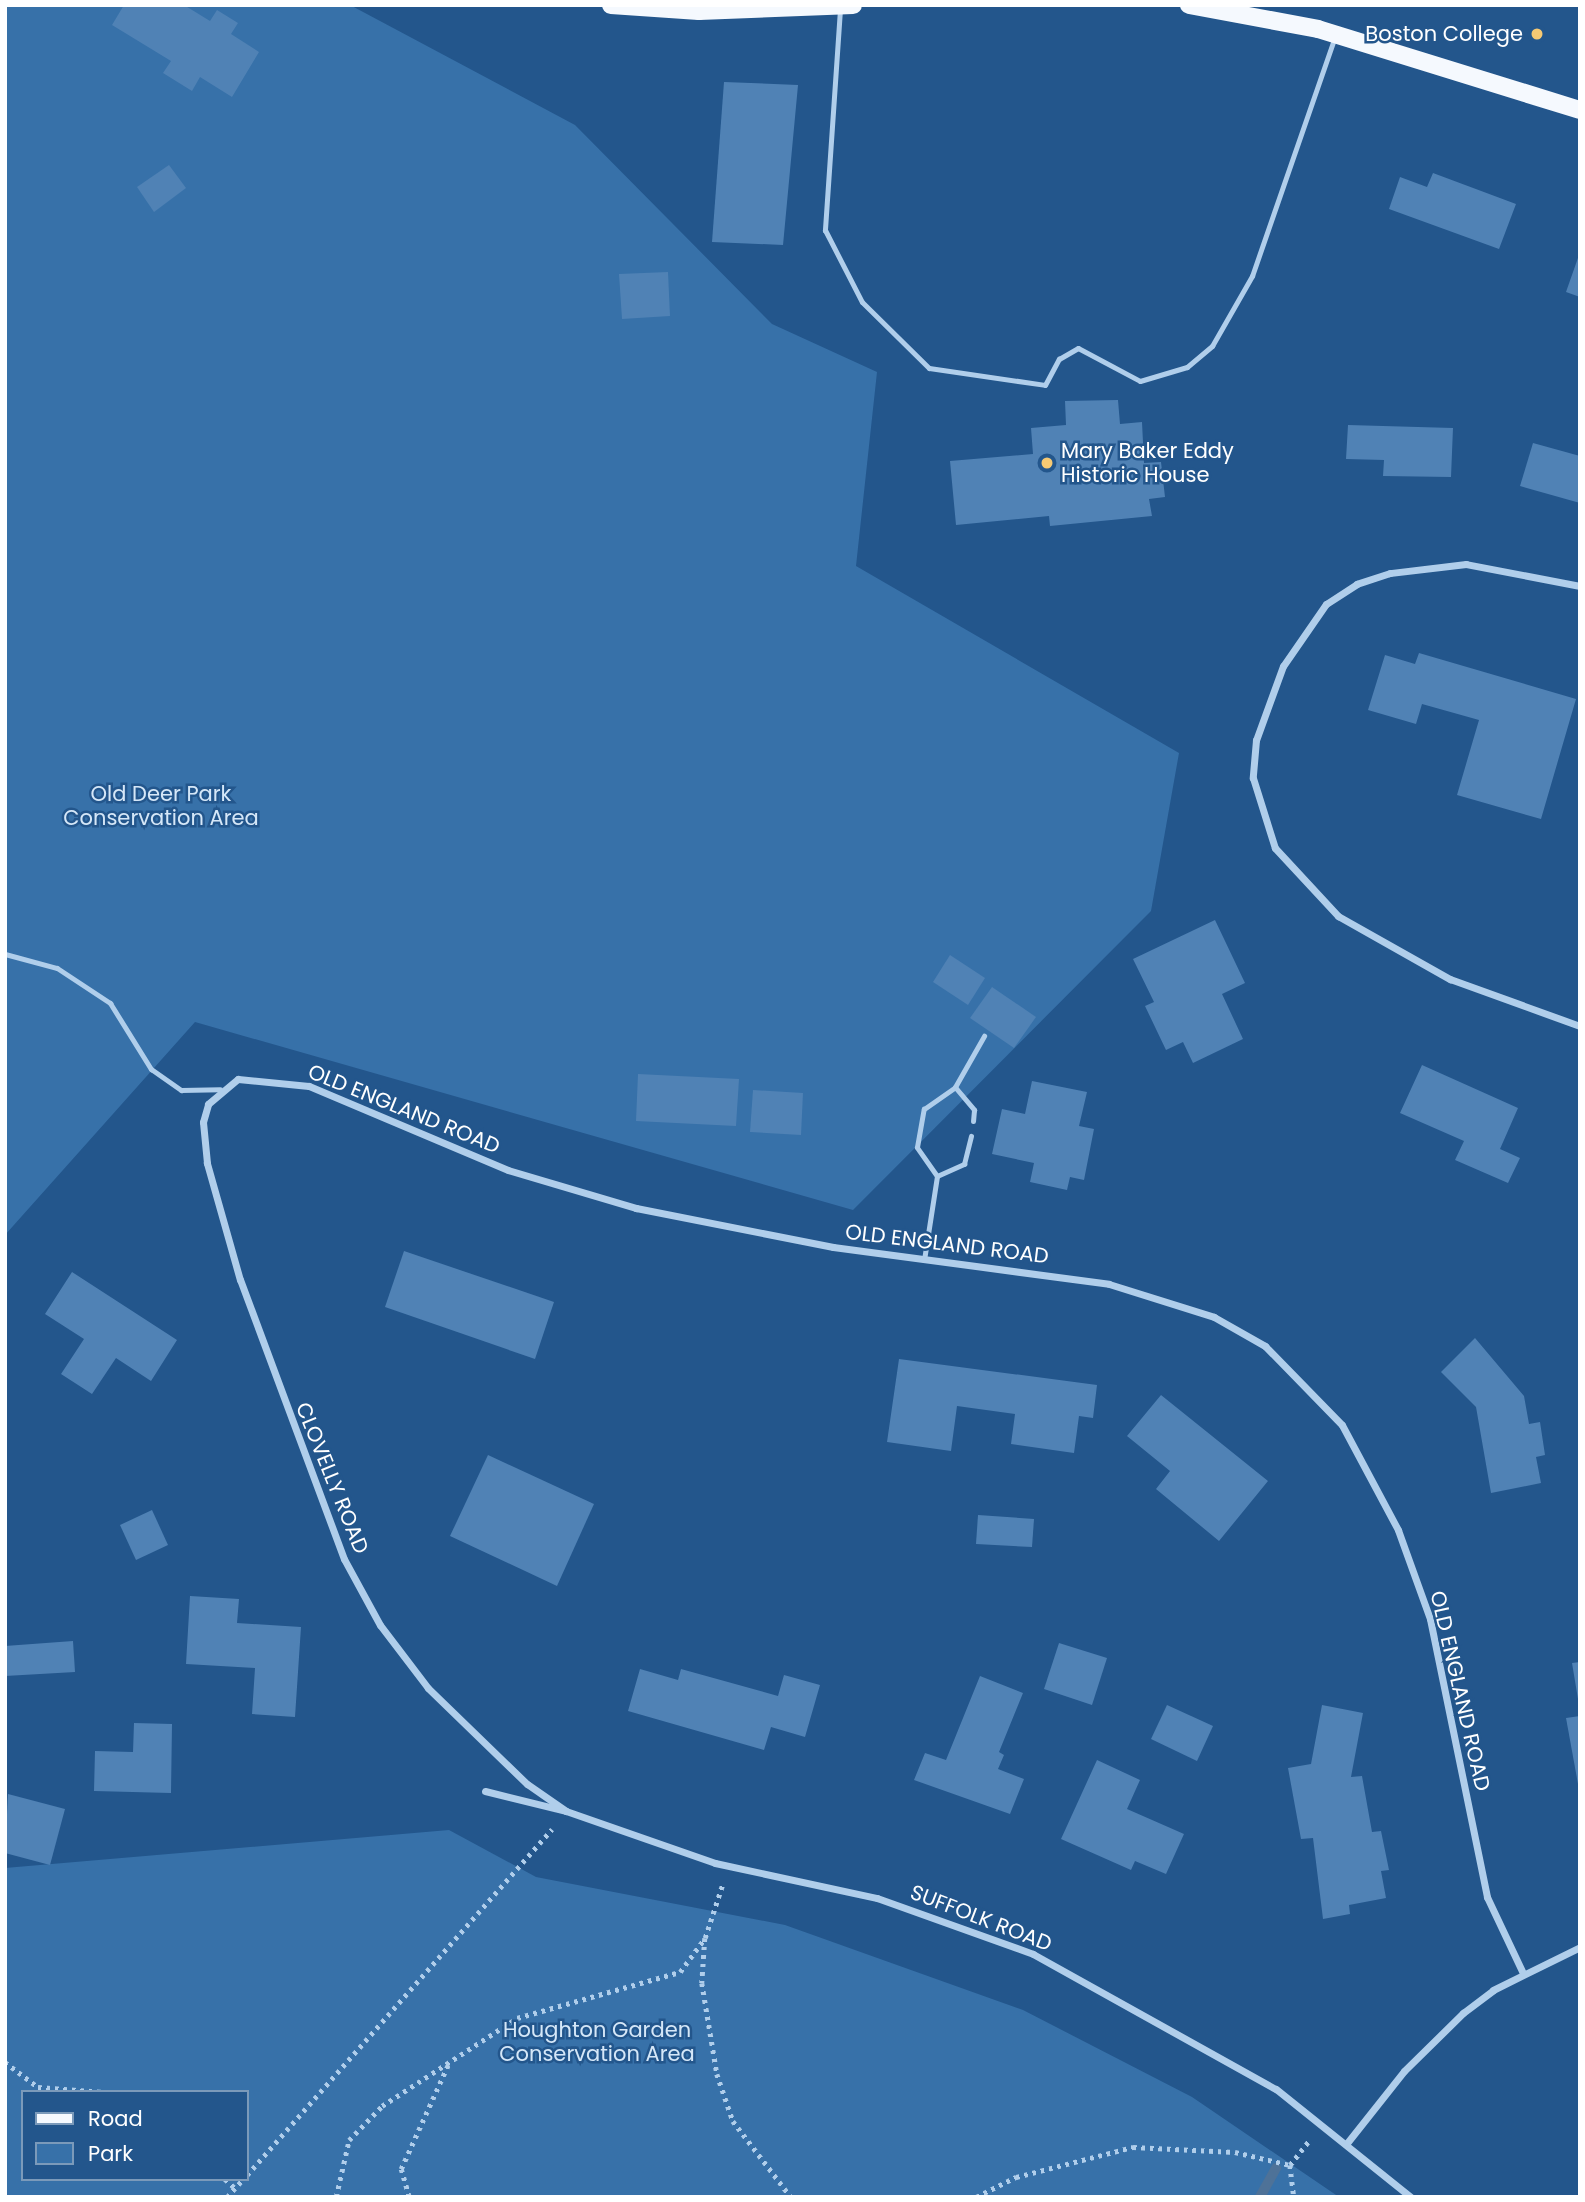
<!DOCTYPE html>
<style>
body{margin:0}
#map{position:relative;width:1585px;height:2202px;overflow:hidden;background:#23568c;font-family:Poppins,sans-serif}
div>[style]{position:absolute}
.green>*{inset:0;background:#3771a9}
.stream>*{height:10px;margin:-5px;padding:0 5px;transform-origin:5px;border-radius:5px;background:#4e7298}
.building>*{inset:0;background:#5082b5}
.path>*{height:4.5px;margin-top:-2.25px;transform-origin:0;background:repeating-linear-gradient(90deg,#b0ceeb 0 3.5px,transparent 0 8.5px)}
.service>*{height:5px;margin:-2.5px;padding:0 2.5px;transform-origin:2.5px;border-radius:2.5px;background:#b0ceeb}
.minor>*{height:7px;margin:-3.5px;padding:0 3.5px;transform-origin:3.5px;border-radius:3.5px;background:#b0ceeb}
.primary>*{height:18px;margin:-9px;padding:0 9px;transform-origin:9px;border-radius:9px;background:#f5f9fe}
.dots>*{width:19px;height:19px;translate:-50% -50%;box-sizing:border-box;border:4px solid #23568c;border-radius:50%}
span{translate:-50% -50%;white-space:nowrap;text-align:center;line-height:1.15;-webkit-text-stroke:5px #23568c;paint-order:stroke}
.poi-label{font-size:21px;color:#fff}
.right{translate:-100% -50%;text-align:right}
.left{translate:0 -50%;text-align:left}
.park-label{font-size:21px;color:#d5e7f8}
.street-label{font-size:21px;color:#fff}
.frame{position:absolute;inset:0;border:7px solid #fff;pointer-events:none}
.legend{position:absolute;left:21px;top:2090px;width:228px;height:91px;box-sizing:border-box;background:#23568c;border:2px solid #7b9aba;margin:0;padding:9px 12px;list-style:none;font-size:21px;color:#fff}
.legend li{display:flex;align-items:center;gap:14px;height:35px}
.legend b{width:35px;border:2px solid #7b9aba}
</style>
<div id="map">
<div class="green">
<i style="clip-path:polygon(5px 5px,350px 5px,575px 125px,772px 324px,877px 372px,856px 566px,1179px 753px,1151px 911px,853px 1210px,195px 1022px,5px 1235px)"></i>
<i style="clip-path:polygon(evenodd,449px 1830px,536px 1877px,785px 1925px,1023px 2010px,1192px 2097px,1339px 2197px,5px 2197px,5px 1868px,449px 1830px,23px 2092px,247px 2092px,247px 2179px,23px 2179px,23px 2092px)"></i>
</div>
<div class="stream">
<i style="left:1260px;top:2197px;width:33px;rotate:-61deg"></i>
</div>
<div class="building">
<i style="clip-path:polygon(124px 5px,184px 5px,210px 21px,217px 10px,238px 23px,231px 34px,259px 52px,232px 97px,200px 77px,192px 91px,163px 73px,171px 61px,112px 25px)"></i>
<i style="clip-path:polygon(724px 82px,798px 85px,783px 245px,712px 242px)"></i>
<i style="clip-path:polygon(169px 165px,186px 188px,154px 212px,137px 187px)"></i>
<i style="clip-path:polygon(1433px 173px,1516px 204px,1499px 249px,1389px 209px,1400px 177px,1427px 187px)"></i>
<i style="clip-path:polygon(1579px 255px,1580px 255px,1580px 297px,1566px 292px)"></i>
<i style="clip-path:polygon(668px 272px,670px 316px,622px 319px,619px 274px)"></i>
<i style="clip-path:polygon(1118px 400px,1120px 424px,1142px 422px,1144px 463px,1161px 462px,1165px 497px,1149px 499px,1152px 516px,1050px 526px,1049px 516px,956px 525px,950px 461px,1033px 454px,1031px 428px,1066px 425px,1065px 401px)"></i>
<i style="clip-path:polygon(1348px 425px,1453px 428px,1451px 477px,1383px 476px,1384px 460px,1346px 459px)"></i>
<i style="clip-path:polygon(1533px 443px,1580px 456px,1580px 503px,1520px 486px)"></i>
<i style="clip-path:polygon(1419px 653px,1576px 699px,1541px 819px,1457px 795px,1479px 720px,1422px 704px,1416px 724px,1368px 710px,1385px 655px,1415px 664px)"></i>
<i style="clip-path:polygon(1215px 920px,1245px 983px,1222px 994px,1243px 1039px,1193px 1063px,1183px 1042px,1166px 1050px,1145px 1006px,1154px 1002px,1133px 959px)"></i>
<i style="clip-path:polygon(950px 955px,985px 978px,968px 1005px,933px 982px)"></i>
<i style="clip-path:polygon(992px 987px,1036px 1017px,1014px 1048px,970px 1018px)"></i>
<i style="clip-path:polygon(1422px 1065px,1518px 1108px,1500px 1149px,1520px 1158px,1508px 1183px,1455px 1160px,1464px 1141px,1400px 1113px)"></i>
<i style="clip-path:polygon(638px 1074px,739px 1079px,736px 1126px,636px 1121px)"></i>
<i style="clip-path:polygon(1032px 1081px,1087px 1092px,1079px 1126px,1094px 1129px,1084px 1180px,1070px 1177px,1067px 1190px,1030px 1182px,1034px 1163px,992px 1154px,1002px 1109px,1025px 1114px)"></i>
<i style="clip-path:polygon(753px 1090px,803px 1093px,801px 1135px,750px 1132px)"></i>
<i style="clip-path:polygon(404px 1251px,554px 1302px,535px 1359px,385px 1307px)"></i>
<i style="clip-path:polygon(72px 1272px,177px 1340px,151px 1381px,116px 1358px,92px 1394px,61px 1374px,84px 1339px,45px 1314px)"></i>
<i style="clip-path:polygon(1475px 1338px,1524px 1396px,1529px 1424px,1540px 1422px,1545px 1455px,1536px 1457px,1541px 1483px,1491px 1493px,1476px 1407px,1441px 1372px)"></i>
<i style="clip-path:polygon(899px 1359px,1097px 1385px,1093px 1418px,1079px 1416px,1074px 1453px,1011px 1444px,1015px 1414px,957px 1406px,951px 1451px,887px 1442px)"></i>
<i style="clip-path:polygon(1161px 1395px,1268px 1481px,1219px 1541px,1156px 1489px,1170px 1471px,1127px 1436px)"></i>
<i style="clip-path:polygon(488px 1455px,594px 1504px,557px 1586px,450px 1536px)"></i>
<i style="clip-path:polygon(152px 1510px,168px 1545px,136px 1560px,120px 1525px)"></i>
<i style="clip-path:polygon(978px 1515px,1034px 1519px,1032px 1547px,976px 1544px)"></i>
<i style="clip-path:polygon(190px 1596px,239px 1599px,237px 1623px,301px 1627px,295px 1717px,252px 1714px,255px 1668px,186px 1664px)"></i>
<i style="clip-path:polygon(73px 1641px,75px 1672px,5px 1676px,5px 1646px)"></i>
<i style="clip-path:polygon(1059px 1643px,1107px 1658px,1092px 1705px,1044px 1689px)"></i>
<i style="clip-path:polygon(1580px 1662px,1580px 1699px,1578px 1699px,1572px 1663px)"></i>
<i style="clip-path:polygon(640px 1669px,678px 1680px,681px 1669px,778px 1696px,784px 1675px,820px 1685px,805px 1737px,771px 1727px,764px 1750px,628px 1711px)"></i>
<i style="clip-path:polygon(980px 1676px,1023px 1693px,999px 1752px,1004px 1755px,998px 1769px,1024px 1779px,1010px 1814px,914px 1780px,925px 1753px,946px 1760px)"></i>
<i style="clip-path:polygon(1167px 1705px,1213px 1726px,1197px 1761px,1151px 1739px)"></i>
<i style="clip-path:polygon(1322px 1705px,1363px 1713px,1351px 1777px,1362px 1776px,1372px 1832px,1381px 1831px,1389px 1870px,1381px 1871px,1386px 1898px,1349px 1905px,1350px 1914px,1323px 1919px,1313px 1838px,1301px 1839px,1288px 1768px,1311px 1764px)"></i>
<i style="clip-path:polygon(1580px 1716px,1580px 1784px,1578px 1784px,1566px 1718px)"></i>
<i style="clip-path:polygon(134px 1723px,172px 1724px,171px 1793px,94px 1791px,95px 1751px,133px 1752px)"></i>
<i style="clip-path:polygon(1097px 1760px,1140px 1780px,1127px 1809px,1184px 1834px,1166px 1874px,1135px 1861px,1131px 1870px,1061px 1839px)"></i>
<i style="clip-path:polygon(8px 1794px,65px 1809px,50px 1865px,5px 1853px)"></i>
</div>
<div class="path">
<i style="left:705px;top:1938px;width:55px;rotate:-71.9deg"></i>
<i style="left:5px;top:2062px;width:41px;rotate:37.1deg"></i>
<i style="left:38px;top:2087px;width:66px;rotate:4.3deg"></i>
<i style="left:1290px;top:2165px;width:31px;rotate:-52deg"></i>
<i style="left:247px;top:2175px;width:461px;rotate:-48.6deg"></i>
<i style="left:225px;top:2179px;width:13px;rotate:42deg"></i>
<i style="left:227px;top:2197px;width:24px;rotate:-48deg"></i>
<i style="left:336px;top:2197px;width:58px;rotate:-77.2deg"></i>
<i style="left:349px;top:2140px;width:47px;rotate:-45.9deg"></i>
<i style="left:382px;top:2106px;width:161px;rotate:-33.1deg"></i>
<i style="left:517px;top:2018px;width:169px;rotate:-15.8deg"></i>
<i style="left:680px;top:1972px;width:42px;rotate:-53.7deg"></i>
<i style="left:705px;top:1938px;width:45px;rotate:93.8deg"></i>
<i style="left:702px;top:1983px;width:92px;rotate:80.6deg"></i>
<i style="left:717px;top:2074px;width:50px;rotate:71.2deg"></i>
<i style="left:733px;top:2121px;width:96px;rotate:52.7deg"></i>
<i style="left:409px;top:2197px;width:29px;rotate:-106deg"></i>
<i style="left:401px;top:2169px;width:114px;rotate:-65.7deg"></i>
<i style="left:976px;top:2197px;width:45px;rotate:-26.6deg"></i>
<i style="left:1016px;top:2177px;width:121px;rotate:-14.4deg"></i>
<i style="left:1133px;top:2147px;width:102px;rotate:2.8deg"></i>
<i style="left:1235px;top:2152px;width:57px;rotate:13.3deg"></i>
<i style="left:1290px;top:2165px;width:32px;rotate:83deg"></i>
</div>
<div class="service">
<i style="left:840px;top:9px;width:222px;rotate:93.9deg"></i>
<i style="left:825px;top:230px;width:81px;rotate:62.8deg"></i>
<i style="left:862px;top:302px;width:94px;rotate:44.6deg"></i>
<i style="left:929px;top:368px;width:117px;rotate:8.3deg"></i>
<i style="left:1045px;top:385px;width:30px;rotate:-62deg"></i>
<i style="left:1059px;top:359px;width:22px;rotate:-30deg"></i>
<i style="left:1078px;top:348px;width:70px;rotate:28deg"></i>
<i style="left:1140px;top:381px;width:49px;rotate:-16.6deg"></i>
<i style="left:1187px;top:367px;width:33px;rotate:-40deg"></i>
<i style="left:1212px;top:346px;width:81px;rotate:-60.3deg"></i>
<i style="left:1252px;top:276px;width:254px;rotate:-70.9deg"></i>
<i style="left:5px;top:954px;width:54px;rotate:15.1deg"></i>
<i style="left:57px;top:968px;width:64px;rotate:33.4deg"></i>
<i style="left:110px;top:1003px;width:78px;rotate:58.2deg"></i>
<i style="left:151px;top:1069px;width:37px;rotate:35deg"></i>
<i style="left:181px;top:1090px;width:39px;rotate:-1deg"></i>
<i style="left:955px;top:1087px;width:59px;rotate:-60.4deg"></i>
<i style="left:937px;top:1176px;width:35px;rotate:-125deg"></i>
<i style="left:917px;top:1147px;width:39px;rotate:-80deg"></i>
<i style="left:924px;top:1109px;width:38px;rotate:-35deg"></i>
<i style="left:955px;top:1087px;width:30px;rotate:50deg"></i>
<i style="left:974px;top:1110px;width:11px;rotate:95deg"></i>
<i style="left:924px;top:1260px;width:85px;rotate:-81.2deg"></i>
<i style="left:937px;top:1176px;width:30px;rotate:-24deg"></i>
<i style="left:964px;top:1164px;width:29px;rotate:-76deg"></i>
</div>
<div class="minor">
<i style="left:1580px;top:586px;width:116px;rotate:-169.1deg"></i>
<i style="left:1466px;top:564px;width:77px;rotate:173.2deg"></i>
<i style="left:1390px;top:573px;width:35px;rotate:162deg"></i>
<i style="left:1357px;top:584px;width:37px;rotate:147deg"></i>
<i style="left:1326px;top:604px;width:75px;rotate:124.7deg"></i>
<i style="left:1283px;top:666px;width:79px;rotate:110deg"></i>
<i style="left:1256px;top:740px;width:38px;rotate:95deg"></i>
<i style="left:1253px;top:778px;width:73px;rotate:72.6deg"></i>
<i style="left:1275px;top:848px;width:93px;rotate:47.2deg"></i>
<i style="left:1338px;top:916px;width:129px;rotate:29.4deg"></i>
<i style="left:1450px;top:979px;width:138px;rotate:19.9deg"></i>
<i style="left:485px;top:1791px;width:83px;rotate:13.9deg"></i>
<i style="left:566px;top:1811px;width:158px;rotate:19.2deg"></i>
<i style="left:715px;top:1863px;width:166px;rotate:12.2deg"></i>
<i style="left:877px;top:1898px;width:166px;rotate:19.7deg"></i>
<i style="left:1033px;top:1954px;width:278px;rotate:29.1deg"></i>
<i style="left:1276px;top:2089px;width:173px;rotate:38.7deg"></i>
<i style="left:566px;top:1811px;width:47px;rotate:-145.3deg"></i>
<i style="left:527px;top:1784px;width:138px;rotate:-135.9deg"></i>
<i style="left:428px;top:1688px;width:79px;rotate:-127.3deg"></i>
<i style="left:380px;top:1625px;width:75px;rotate:-118.6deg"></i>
<i style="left:344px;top:1559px;width:298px;rotate:-110.4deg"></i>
<i style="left:240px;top:1280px;width:122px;rotate:-105.8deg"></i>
<i style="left:207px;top:1163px;width:41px;rotate:-95.6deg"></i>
<i style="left:203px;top:1122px;width:19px;rotate:-74deg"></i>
<i style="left:208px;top:1104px;width:39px;rotate:-40deg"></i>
<i style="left:238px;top:1079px;width:71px;rotate:5.6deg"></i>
<i style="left:309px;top:1086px;width:216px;rotate:22.9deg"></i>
<i style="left:508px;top:1170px;width:134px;rotate:16.5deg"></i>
<i style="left:636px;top:1208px;width:201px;rotate:11.2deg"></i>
<i style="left:833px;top:1247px;width:278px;rotate:7.6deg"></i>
<i style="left:1109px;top:1284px;width:110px;rotate:17.4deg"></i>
<i style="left:1214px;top:1317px;width:59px;rotate:29.6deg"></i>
<i style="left:1265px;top:1346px;width:110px;rotate:45.7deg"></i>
<i style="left:1342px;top:1425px;width:119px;rotate:61.9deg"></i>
<i style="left:1398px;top:1530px;width:95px;rotate:70.2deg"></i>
<i style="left:1430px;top:1619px;width:284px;rotate:78.4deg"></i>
<i style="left:1487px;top:1897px;width:84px;rotate:64.7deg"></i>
<i style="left:1347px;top:2143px;width:92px;rotate:-51.6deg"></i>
<i style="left:1404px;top:2071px;width:83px;rotate:-44.5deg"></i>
<i style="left:1463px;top:2013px;width:38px;rotate:-37deg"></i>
<i style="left:1493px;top:1990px;width:97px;rotate:-26.3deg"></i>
</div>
<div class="primary">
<i style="left:611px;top:5px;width:88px;rotate:3.9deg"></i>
<i style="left:699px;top:11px;width:154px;rotate:-2.2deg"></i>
<i style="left:1189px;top:5px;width:131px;rotate:10.5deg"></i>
<i style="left:1318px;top:29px;width:274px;rotate:17.2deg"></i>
</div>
<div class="dots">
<i style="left:1537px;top:34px;background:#f6c973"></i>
<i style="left:1047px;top:463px;background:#f6c973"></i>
</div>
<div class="poi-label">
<span class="right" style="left:1523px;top:34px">Boston College</span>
<span class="left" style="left:1061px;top:463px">Mary Baker Eddy<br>Historic House</span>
</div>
<div class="park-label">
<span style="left:161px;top:806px">Old Deer Park<br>Conservation Area</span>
<span style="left:597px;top:2042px">Houghton Garden<br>Conservation Area</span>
</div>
<div class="street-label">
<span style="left:404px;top:1109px;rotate:22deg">OLD ENGLAND ROAD</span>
<span style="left:947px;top:1244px;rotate:7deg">OLD ENGLAND ROAD</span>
<span style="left:332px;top:1478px;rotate:68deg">CLOVELLY ROAD</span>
<span style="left:1460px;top:1691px;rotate:77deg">OLD ENGLAND ROAD</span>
<span style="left:981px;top:1918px;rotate:21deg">SUFFOLK ROAD</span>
</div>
<div class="frame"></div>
<ul class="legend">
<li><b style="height:9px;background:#f5f9fe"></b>Road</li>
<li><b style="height:19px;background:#3771a9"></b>Park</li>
</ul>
</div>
